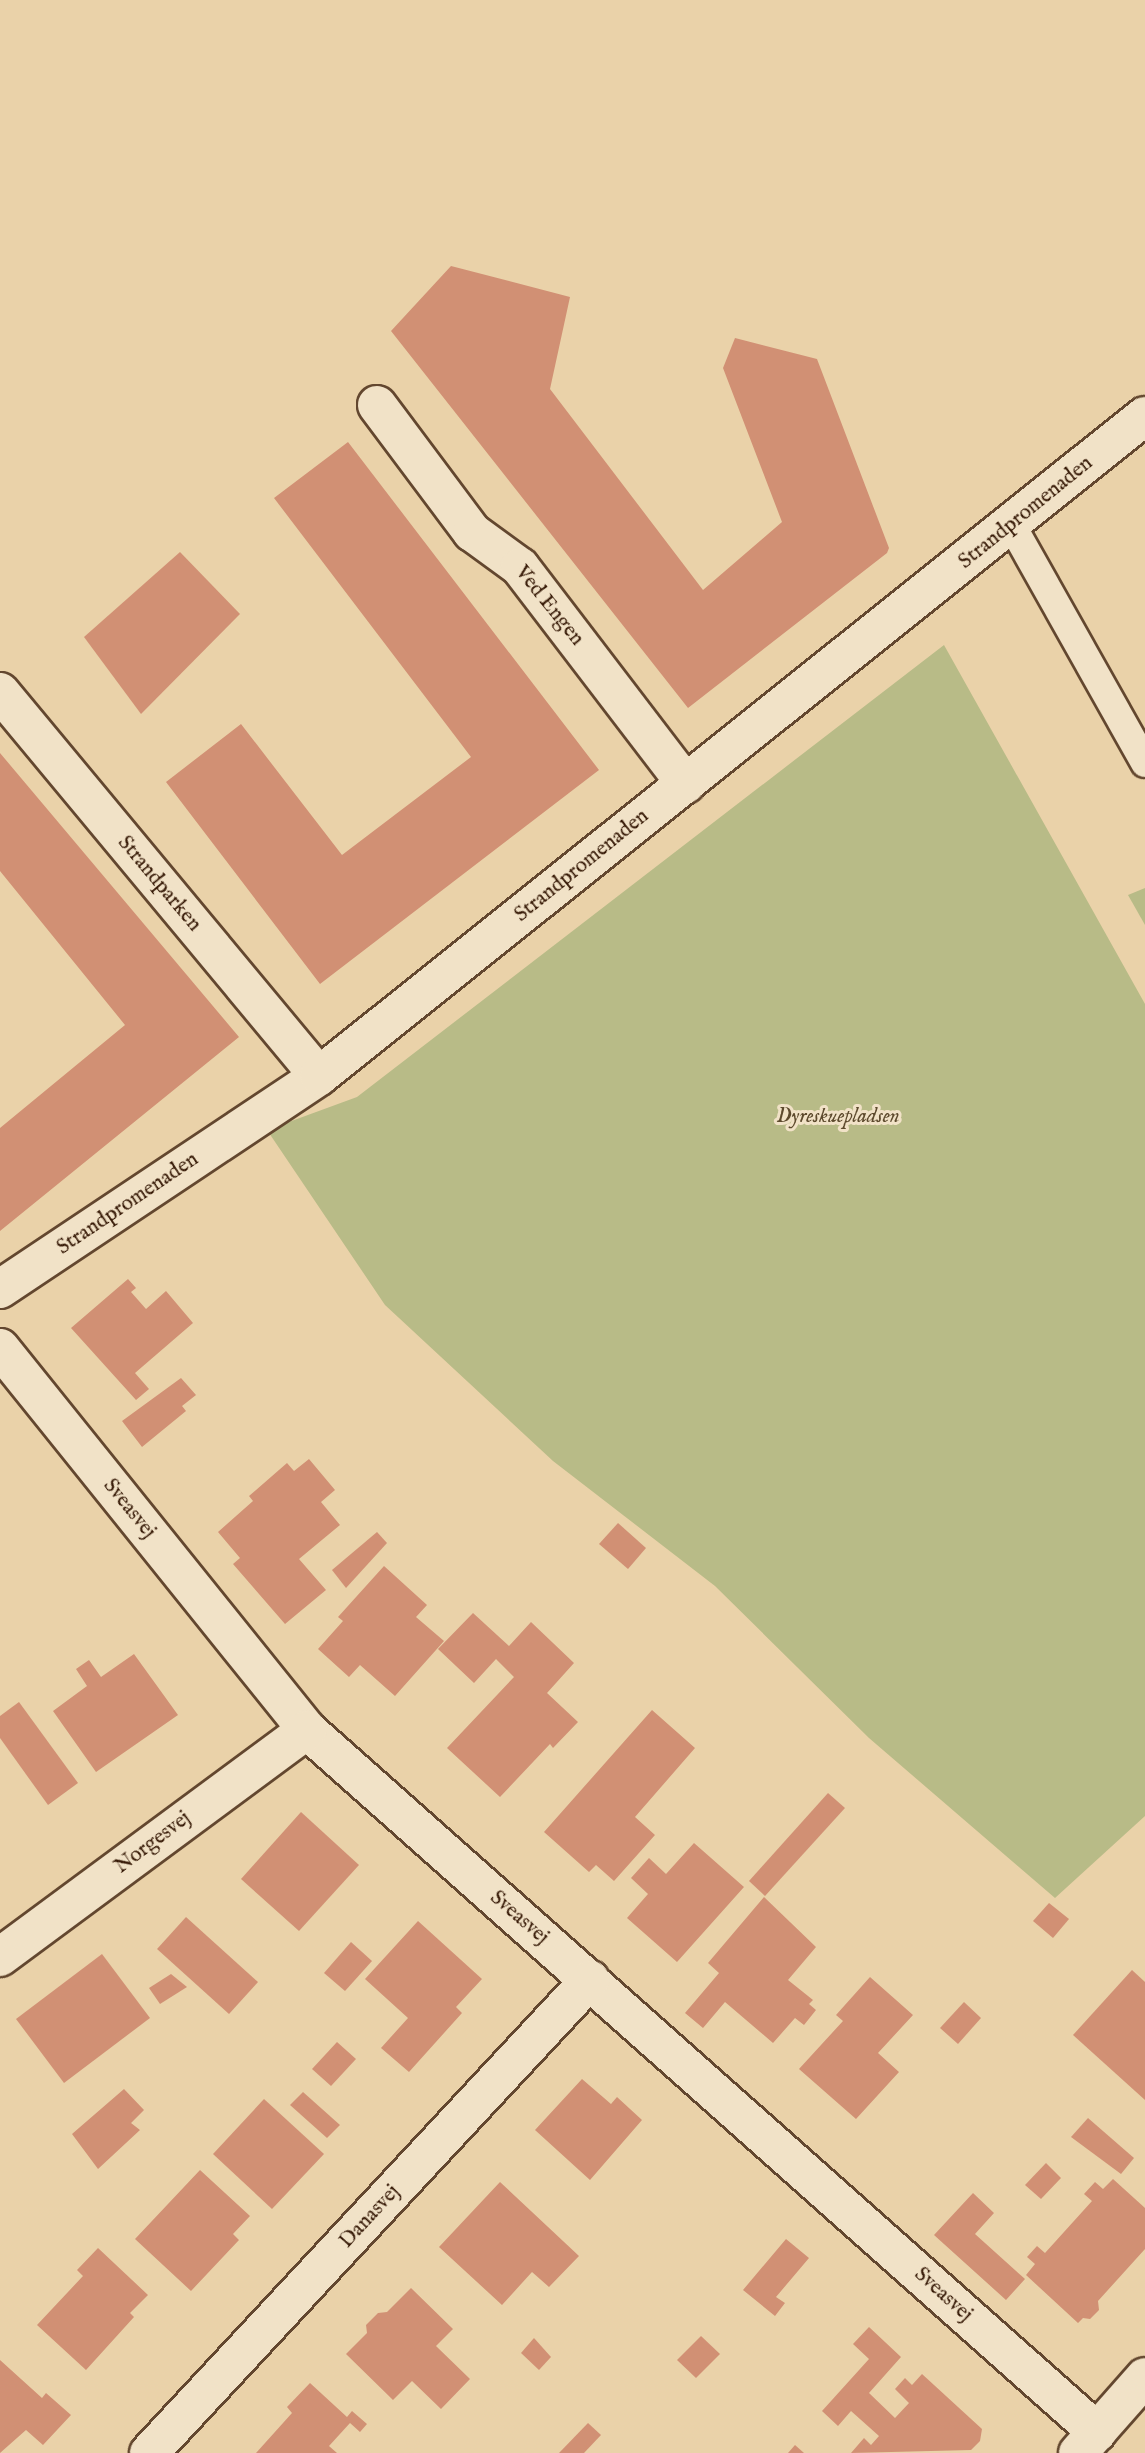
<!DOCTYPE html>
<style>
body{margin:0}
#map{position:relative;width:1145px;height:2453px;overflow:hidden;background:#ead2a9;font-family:"IM FELL English",serif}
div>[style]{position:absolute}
.green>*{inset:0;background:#b8bb87}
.building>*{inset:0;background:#d19074}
.roads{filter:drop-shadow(2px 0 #63472f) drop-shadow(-2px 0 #63472f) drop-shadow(0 2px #63472f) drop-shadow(0 -2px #63472f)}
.lane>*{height:28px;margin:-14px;padding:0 14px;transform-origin:14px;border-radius:14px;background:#f1e2c7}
.street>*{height:38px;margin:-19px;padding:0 19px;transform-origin:19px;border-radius:19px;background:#f1e2c7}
.secondary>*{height:38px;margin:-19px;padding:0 19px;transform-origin:19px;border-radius:19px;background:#f1e2c7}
span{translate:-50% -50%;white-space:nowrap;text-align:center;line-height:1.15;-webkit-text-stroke:6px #f1e2c7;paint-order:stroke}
.street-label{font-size:21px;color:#361906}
.park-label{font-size:21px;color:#5d4a2d;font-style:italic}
</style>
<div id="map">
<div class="green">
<i style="clip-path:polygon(944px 645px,1145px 1004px,1145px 1816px,1055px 1898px,869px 1738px,715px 1586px,553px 1461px,385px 1305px,267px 1130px,357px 1097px)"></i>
<i style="clip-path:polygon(1145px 888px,1145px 925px,1128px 895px)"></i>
</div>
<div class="building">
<i style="clip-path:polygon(451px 266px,570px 297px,550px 389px,703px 590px,782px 522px,723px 368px,735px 338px,817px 359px,889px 548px,887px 553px,688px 708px,391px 331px)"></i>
<i style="clip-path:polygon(348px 442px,599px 770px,320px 984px,166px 782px,241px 724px,342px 855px,471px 757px,274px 498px)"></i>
<i style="clip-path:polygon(180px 552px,240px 614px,141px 714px,84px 637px)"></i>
<i style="clip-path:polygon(0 753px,239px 1037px,0 1231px,0 1128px,125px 1025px,0 871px)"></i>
<i style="clip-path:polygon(128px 1279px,136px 1288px,131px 1292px,146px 1309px,166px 1291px,193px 1323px,135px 1373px,149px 1389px,136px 1400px,71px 1328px)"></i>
<i style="clip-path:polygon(181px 1378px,196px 1395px,182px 1406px,186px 1411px,142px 1447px,122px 1421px)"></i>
<i style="clip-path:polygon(309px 1459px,335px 1490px,321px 1502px,340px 1525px,299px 1559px,326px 1590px,285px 1624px,233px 1564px,240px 1558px,218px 1532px,253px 1501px,249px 1496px,287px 1463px,294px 1471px)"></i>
<i style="clip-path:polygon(618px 1523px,646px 1548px,628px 1569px,599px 1544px)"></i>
<i style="clip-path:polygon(377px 1532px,387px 1543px,346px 1588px,332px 1570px)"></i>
<i style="clip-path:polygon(384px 1566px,427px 1605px,416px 1617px,444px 1641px,395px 1696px,360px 1665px,349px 1677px,318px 1649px,343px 1621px,338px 1617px)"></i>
<i style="clip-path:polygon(473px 1613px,509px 1646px,531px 1622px,574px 1663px,547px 1693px,578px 1722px,553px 1748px,550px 1744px,500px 1797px,447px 1748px,514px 1677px,496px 1659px,474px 1683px,438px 1649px)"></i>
<i style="clip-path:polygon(134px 1654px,178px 1715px,96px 1772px,53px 1711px,87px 1686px,76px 1669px,89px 1660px,101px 1677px)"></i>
<i style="clip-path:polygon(19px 1702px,78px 1783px,48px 1805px,0 1738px,0 1716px)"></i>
<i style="clip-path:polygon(652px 1710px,695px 1748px,635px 1817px,655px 1835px,614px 1881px,596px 1865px,589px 1872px,544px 1832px)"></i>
<i style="clip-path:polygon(828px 1793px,845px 1808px,765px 1896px,749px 1881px)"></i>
<i style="clip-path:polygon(301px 1812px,359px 1865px,299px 1931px,241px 1879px)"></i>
<i style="clip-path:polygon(694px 1843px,744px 1887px,677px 1962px,627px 1918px,648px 1894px,631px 1878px,649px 1858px,666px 1874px)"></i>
<i style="clip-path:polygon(764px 1897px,816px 1947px,788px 1980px,813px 2000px,809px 2004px,816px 2010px,804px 2025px,795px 2018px,773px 2043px,725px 2002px,703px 2028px,685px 2013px,719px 1973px,708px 1963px)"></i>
<i style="clip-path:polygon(1049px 1903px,1069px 1919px,1053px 1938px,1033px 1921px)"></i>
<i style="clip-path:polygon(186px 1917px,258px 1982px,229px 2014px,157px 1949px)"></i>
<i style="clip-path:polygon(418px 1921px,482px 1979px,456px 2007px,462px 2013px,409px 2072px,381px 2048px,408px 2018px,365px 1979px)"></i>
<i style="clip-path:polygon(351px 1942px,372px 1961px,345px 1991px,324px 1973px)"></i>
<i style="clip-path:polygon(102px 1954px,150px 2018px,64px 2083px,16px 2019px)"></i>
<i style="clip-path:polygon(1132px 1970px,1145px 1982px,1145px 2100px,1073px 2035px)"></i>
<i style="clip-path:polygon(171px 1974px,187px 1987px,160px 2004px,149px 1988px)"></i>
<i style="clip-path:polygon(870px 1977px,913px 2015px,878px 2053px,899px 2072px,856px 2119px,799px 2069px,843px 2021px,836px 2015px)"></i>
<i style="clip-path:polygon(964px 2002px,981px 2018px,958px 2044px,940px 2028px)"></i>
<i style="clip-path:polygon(337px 2042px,356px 2059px,331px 2086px,312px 2069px)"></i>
<i style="clip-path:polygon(582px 2079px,611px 2104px,617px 2097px,642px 2120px,590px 2180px,535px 2130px)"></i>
<i style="clip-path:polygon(124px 2089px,144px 2110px,131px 2123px,140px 2130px,98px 2169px,72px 2134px)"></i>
<i style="clip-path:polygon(303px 2092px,340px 2125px,327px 2138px,290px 2105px)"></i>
<i style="clip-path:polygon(264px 2099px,324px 2154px,272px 2209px,213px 2154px)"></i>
<i style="clip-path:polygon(1088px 2118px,1134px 2158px,1121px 2174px,1071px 2137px)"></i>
<i style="clip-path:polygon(1046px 2163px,1061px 2178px,1041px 2199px,1025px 2185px)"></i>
<i style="clip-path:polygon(200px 2170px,250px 2216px,233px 2234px,239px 2240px,191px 2291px,135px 2239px)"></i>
<i style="clip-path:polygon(1113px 2179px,1145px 2208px,1145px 2249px,1098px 2301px,1099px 2310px,1090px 2319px,1083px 2318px,1078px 2323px,1026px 2275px,1035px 2264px,1027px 2257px,1037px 2246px,1045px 2253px,1092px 2201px,1084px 2194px,1095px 2182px,1103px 2189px)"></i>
<i style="clip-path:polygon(500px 2182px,579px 2256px,549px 2287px,532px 2272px,502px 2305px,439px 2247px)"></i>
<i style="clip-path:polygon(973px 2193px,994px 2213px,975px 2234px,1025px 2279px,1006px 2300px,934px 2235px)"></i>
<i style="clip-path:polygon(786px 2239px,809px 2258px,776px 2297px,785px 2303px,775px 2316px,743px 2290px)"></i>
<i style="clip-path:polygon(98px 2248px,148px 2295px,130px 2313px,134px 2317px,86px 2370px,37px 2325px,83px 2276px,77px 2270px)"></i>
<i style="clip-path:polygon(411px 2288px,453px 2329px,436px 2346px,470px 2379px,441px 2409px,412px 2381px,393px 2400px,346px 2354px,367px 2333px,366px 2325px,378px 2313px,387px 2312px)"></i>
<i style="clip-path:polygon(869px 2327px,901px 2357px,869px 2393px,895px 2418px,909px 2403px,895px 2389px,905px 2378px,912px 2385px,922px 2374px,982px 2429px,980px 2441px,971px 2450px,851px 2453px,864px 2438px,871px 2445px,879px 2436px,851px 2411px,838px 2426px,822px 2411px,869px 2359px,853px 2344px)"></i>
<i style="clip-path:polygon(701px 2336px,720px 2354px,696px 2378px,677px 2360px)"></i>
<i style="clip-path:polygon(534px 2338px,551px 2357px,539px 2370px,521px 2353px)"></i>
<i style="clip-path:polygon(0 2360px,42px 2398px,46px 2393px,71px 2415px,43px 2445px,26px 2430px,0 2453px)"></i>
<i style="clip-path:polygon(310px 2383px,347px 2417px,352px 2411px,367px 2424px,360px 2432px,350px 2423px,329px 2446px,337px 2453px,256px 2453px,292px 2413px,287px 2407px)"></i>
<i style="clip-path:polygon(588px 2423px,601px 2435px,584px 2453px,559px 2453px)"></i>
<i style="clip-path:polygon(795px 2445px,804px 2453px,788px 2453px)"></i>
</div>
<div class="roads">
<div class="lane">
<i style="left:1011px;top:524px;width:274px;rotate:60.7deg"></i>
</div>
<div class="street">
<i style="left:377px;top:405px;width:159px;rotate:53.2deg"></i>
<i style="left:472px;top:532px;width:59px;rotate:36.1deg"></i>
<i style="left:520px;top:567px;width:273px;rotate:52.6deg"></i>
<i style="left:0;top:692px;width:499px;rotate:50.3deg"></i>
<i style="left:0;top:1289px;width:384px;rotate:-33.7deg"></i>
<i style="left:319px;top:1076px;width:1057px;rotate:-38.63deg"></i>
<i style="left:0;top:1348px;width:490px;rotate:51.2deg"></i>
<i style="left:307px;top:1730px;width:1057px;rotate:41.62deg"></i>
<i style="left:0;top:1957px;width:382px;rotate:-36.5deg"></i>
<i style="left:149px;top:2453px;width:647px;rotate:-47.01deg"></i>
</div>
<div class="secondary">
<i style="left:1078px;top:2453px;width:101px;rotate:-48.6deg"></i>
</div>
</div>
<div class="street-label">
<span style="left:1026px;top:513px;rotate:-39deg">Strandpromenaden</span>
<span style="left:549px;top:606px;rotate:51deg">Ved Engen</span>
<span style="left:582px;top:866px;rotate:-39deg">Strandpromenaden</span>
<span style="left:159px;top:884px;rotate:50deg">Strandparken</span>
<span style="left:128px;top:1204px;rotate:-34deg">Strandpromenaden</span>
<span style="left:129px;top:1509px;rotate:51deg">Sveasvej</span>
<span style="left:153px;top:1843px;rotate:-37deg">Norgesvej</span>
<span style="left:519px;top:1918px;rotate:41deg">Sveasvej</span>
<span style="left:370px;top:2217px;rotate:-47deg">Danasvej</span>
<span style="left:943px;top:2295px;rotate:42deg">Sveasvej</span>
</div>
<div class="park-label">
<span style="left:838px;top:1117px">Dyreskuepladsen</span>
</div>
</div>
